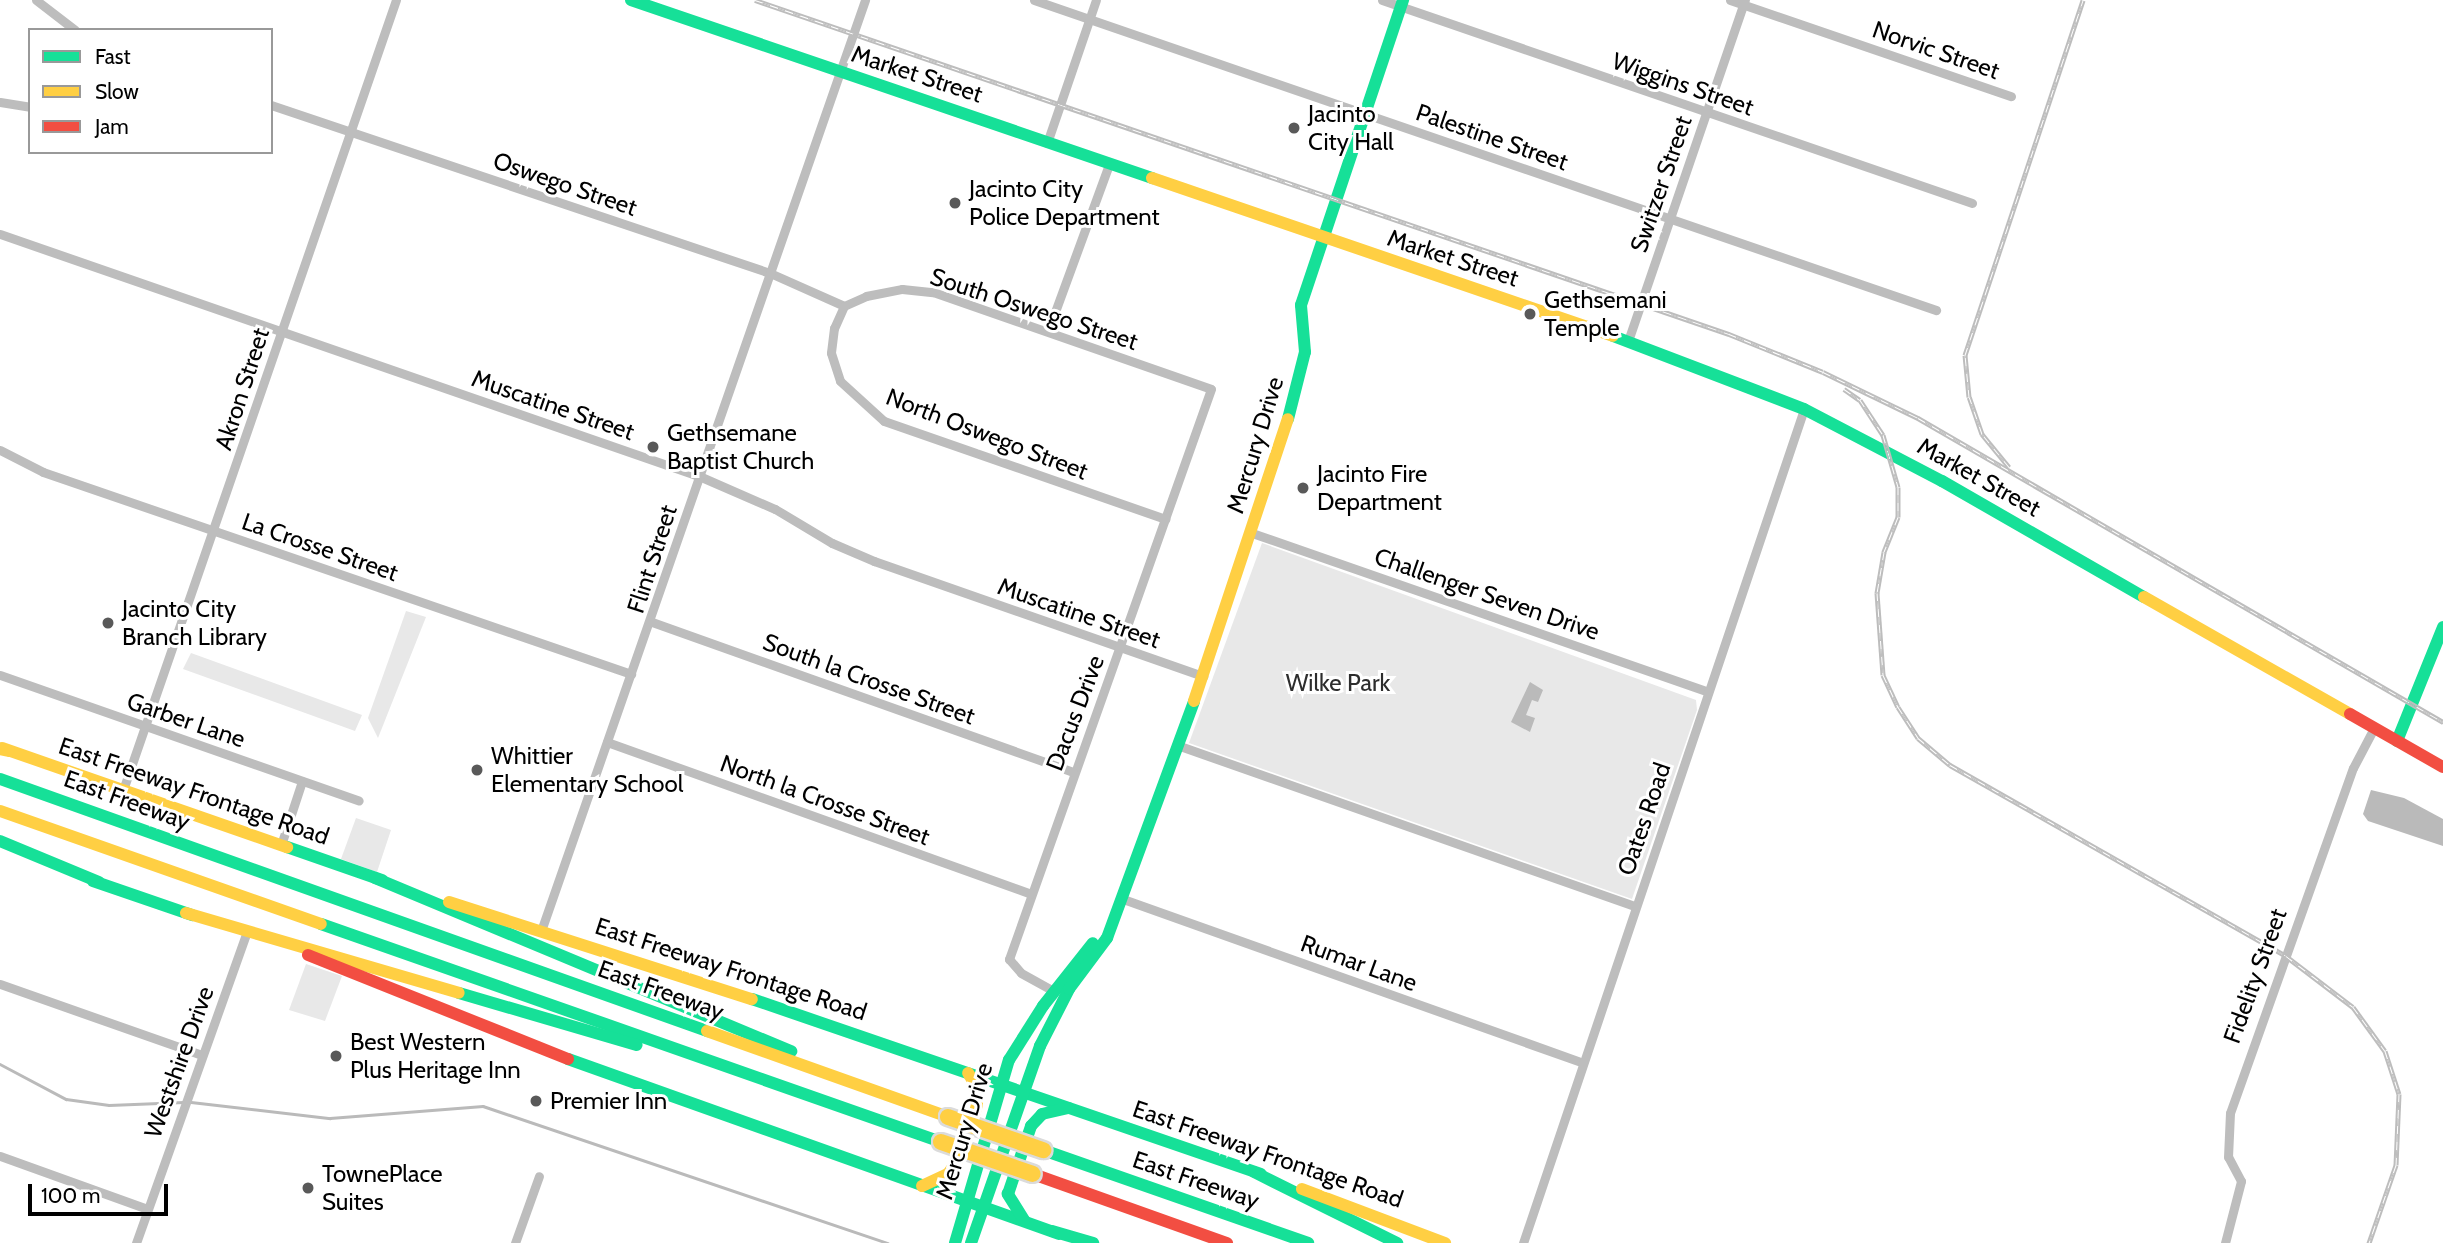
<!DOCTYPE html>
<style>
body{margin:0}
#map{position:relative;width:2443px;height:1243px;overflow:hidden;background:#fff;font-family:Cabin,sans-serif}
div>[style]{position:absolute}
.green>*{inset:0;background:#e8e8e8}
.water>*{inset:0;background:#bababa}
.stream>*{height:2.5px;margin:-1.25px;padding:0 1.25px;transform-origin:1.25px;border-radius:1.25px;background:#bababa}
.street>*{height:9px;margin:-4.5px;padding:0 4.5px;transform-origin:4.5px;border-radius:4.5px;background:#bdbdbd}
.fast>*{height:12px;margin:-6px;padding:0 6px;transform-origin:6px;border-radius:6px;background:#16e098}
.slow>*{height:12px;margin:-6px;padding:0 6px;transform-origin:6px;border-radius:6px;background:#ffcf43}
.jam>*{height:12px;margin:-6px;padding:0 6px;transform-origin:6px;border-radius:6px;background:#f24e42}
.rail>*{height:5px;margin-top:-2.5px;transform-origin:0;background:repeating-linear-gradient(90deg,#fff 0 8px,#bdbdbd 0 16px);box-sizing:border-box;border-block:2px solid #bdbdbd}
.bridges{filter:drop-shadow(2px 0 #dbdbdb) drop-shadow(-2px 0 #dbdbdb) drop-shadow(0 2px #dbdbdb) drop-shadow(0 -2px #dbdbdb)}
.slow-bridge>*{height:16px;margin:-8px;padding:0 8px;transform-origin:8px;border-radius:8px;background:#ffcf43}
.dots>*{width:19px;height:19px;translate:-50% -50%;box-sizing:border-box;border:4px solid #fff;border-radius:50%}
span{translate:-50% -50%;white-space:nowrap;text-align:center;line-height:1.15;-webkit-text-stroke:6px #fff;paint-order:stroke}
.street-label{font-size:24px;color:#000}
.poi-label{font-size:24px;color:#000}
.left{translate:0 -50%;text-align:left}
.park-label{font-size:24px;color:#2d2d2d}
.legend{position:absolute;left:28px;top:28px;width:245px;height:126px;box-sizing:border-box;background:#fff;border:2px solid #999;margin:0;padding:9px 12px;list-style:none;font-size:21px;color:#000}
.legend li{display:flex;align-items:center;gap:14px;height:35px}
.legend b{width:35px;border:2px solid #999}
.scale{position:absolute;left:28px;top:1184px;width:140px;height:32px;box-sizing:border-box;border:4px solid #000;border-top:0;padding-left:9px;font-size:21px;line-height:24px;white-space:nowrap;color:#000;-webkit-text-stroke:5px #fff;paint-order:stroke}
</style>
<div id="map">
<div class="green">
<i style="clip-path:polygon(1262px 543px,1696px 700px,1697px 710px,1632px 899px,1189px 743px)"></i>
<i style="clip-path:polygon(406px 611px,426px 617px,378px 738px,368px 718px)"></i>
<i style="clip-path:polygon(191px 653px,362px 715px,355px 731px,183px 669px)"></i>
<i style="clip-path:polygon(356px 818px,391px 830px,377px 872px,341px 859px)"></i>
<i style="clip-path:polygon(306px 964px,342px 976px,325px 1021px,289px 1010px)"></i>
</div>
<div class="water">
<i style="clip-path:polygon(1530px 682px,1543px 690px,1538px 702px,1532px 700px,1526px 715px,1535px 718px,1530px 732px,1511px 722px)"></i>
<i style="clip-path:polygon(2371px 790px,2404px 798px,2443px 819px,2443px 846px,2368px 821px,2363px 814px)"></i>
</div>
<div class="stream">
<i style="left:0;top:1064px;width:75px;rotate:27.9deg"></i>
<i style="left:66px;top:1099px;width:43px;rotate:7.9deg"></i>
<i style="left:109px;top:1105px;width:75px;rotate:-2.3deg"></i>
<i style="left:191px;top:1102px;width:140px;rotate:6.6deg"></i>
<i style="left:330px;top:1118px;width:153px;rotate:-4.5deg"></i>
<i style="left:483px;top:1106px;width:427px;rotate:18.7deg"></i>
</div>
<div class="street">
<i style="left:36px;top:0;width:49px;rotate:37.6deg"></i>
<i style="left:1034px;top:0;width:954px;rotate:18.97deg"></i>
<i style="left:1382px;top:0;width:624px;rotate:18.99deg"></i>
<i style="left:1730px;top:0;width:297px;rotate:18.9deg"></i>
<i style="left:0;top:102px;width:30px;rotate:9deg"></i>
<i style="left:271px;top:105px;width:527px;rotate:18.61deg"></i>
<i style="left:770px;top:273px;width:81px;rotate:24deg"></i>
<i style="left:1047px;top:143px;width:151px;rotate:-71.1deg"></i>
<i style="left:0;top:234px;width:740px;rotate:19.1deg"></i>
<i style="left:699px;top:476px;width:83px;rotate:23.5deg"></i>
<i style="left:775px;top:509px;width:66px;rotate:30.8deg"></i>
<i style="left:832px;top:543px;width:46px;rotate:23.2deg"></i>
<i style="left:874px;top:561px;width:349px;rotate:19.3deg"></i>
<i style="left:844px;top:306px;width:24px;rotate:-24deg"></i>
<i style="left:866px;top:296px;width:37px;rotate:-11deg"></i>
<i style="left:902px;top:289px;width:31px;rotate:6deg"></i>
<i style="left:933px;top:292px;width:294px;rotate:19.2deg"></i>
<i style="left:1211px;top:389px;width:605px;rotate:109.51deg"></i>
<i style="left:1009px;top:959px;width:18px;rotate:49deg"></i>
<i style="left:1021px;top:973px;width:38px;rotate:29deg"></i>
<i style="left:844px;top:306px;width:24px;rotate:114deg"></i>
<i style="left:834px;top:328px;width:25px;rotate:97deg"></i>
<i style="left:831px;top:353px;width:29px;rotate:72deg"></i>
<i style="left:840px;top:381px;width:59px;rotate:42.3deg"></i>
<i style="left:884px;top:421px;width:298px;rotate:19.2deg"></i>
<i style="left:1048px;top:331px;width:178px;rotate:-69.9deg"></i>
<i style="left:1628px;top:341px;width:361px;rotate:-71.1deg"></i>
<i style="left:0;top:450px;width:48px;rotate:27.1deg"></i>
<i style="left:43px;top:472px;width:622px;rotate:18.96deg"></i>
<i style="left:1252px;top:533px;width:483px;rotate:19.2deg"></i>
<i style="left:652px;top:622px;width:447px;rotate:19.6deg"></i>
<i style="left:0;top:675px;width:380px;rotate:19.3deg"></i>
<i style="left:607px;top:742px;width:450px;rotate:19.7deg"></i>
<i style="left:1177px;top:745px;width:485px;rotate:19.4deg"></i>
<i style="left:123px;top:790px;width:836px;rotate:-70.94deg"></i>
<i style="left:281px;top:845px;width:67px;rotate:-71.8deg"></i>
<i style="left:1123px;top:899px;width:487px;rotate:19.6deg"></i>
<i style="left:541px;top:931px;width:986px;rotate:-70.81deg"></i>
<i style="left:0;top:984px;width:214px;rotate:19.4deg"></i>
<i style="left:0;top:1156px;width:156px;rotate:19.8deg"></i>
<i style="left:136px;top:1243px;width:328px;rotate:-70.4deg"></i>
<i style="left:515px;top:1243px;width:71px;rotate:-70.3deg"></i>
<i style="left:1523px;top:1243px;width:880px;rotate:-71.38deg"></i>
<i style="left:2225px;top:1243px;width:64px;rotate:-75.5deg"></i>
<i style="left:2241px;top:1181px;width:27px;rotate:-118deg"></i>
<i style="left:2228px;top:1157px;width:44px;rotate:-87.4deg"></i>
<i style="left:2230px;top:1113px;width:366px;rotate:-70.4deg"></i>
<i style="left:2353px;top:768px;width:45px;rotate:-62.3deg"></i>
</div>
<div class="fast">
<i style="left:631px;top:0;width:551px;rotate:18.86deg"></i>
<i style="left:1613px;top:336px;width:204px;rotate:20.9deg"></i>
<i style="left:1804px;top:409px;width:156px;rotate:27.6deg"></i>
<i style="left:1942px;top:481px;width:233px;rotate:29.9deg"></i>
<i style="left:1288px;top:419px;width:69px;rotate:-75.8deg"></i>
<i style="left:1305px;top:352px;width:47px;rotate:-94.9deg"></i>
<i style="left:1301px;top:305px;width:322px;rotate:-71.5deg"></i>
<i style="left:2397px;top:741px;width:123px;rotate:-68deg"></i>
<i style="left:0;top:779px;width:751px;rotate:19.62deg"></i>
<i style="left:0;top:841px;width:107px;rotate:22.5deg"></i>
<i style="left:287px;top:847px;width:101px;rotate:19.2deg"></i>
<i style="left:375px;top:878px;width:451px;rotate:22.6deg"></i>
<i style="left:93px;top:881px;width:105px;rotate:19deg"></i>
<i style="left:321px;top:924px;width:657px;rotate:19.37deg"></i>
<i style="left:459px;top:993px;width:185px;rotate:16.3deg"></i>
<i style="left:752px;top:999px;width:538px;rotate:18.97deg"></i>
<i style="left:568px;top:1059px;width:521px;rotate:19.62deg"></i>
<i style="left:1043px;top:1150px;width:281px;rotate:19.3deg"></i>
<i style="left:1254px;top:1172px;width:160px;rotate:26.4deg"></i>
<i style="left:1024px;top:1220px;width:31px;rotate:-122deg"></i>
<i style="left:1008px;top:1194px;width:72px;rotate:-71.3deg"></i>
<i style="left:1031px;top:1126px;width:16px;rotate:-47deg"></i>
<i style="left:1042px;top:1114px;width:27px;rotate:-13deg"></i>
<i style="left:1052px;top:1231px;width:43px;rotate:16.3deg"></i>
<i style="left:955px;top:1243px;width:191px;rotate:-73.6deg"></i>
<i style="left:1009px;top:1060px;width:64px;rotate:-57.8deg"></i>
<i style="left:1043px;top:1006px;width:80px;rotate:-51.6deg"></i>
<i style="left:971px;top:1243px;width:209px;rotate:-70.7deg"></i>
<i style="left:1040px;top:1046px;width:64px;rotate:-63deg"></i>
<i style="left:1069px;top:989px;width:64px;rotate:-53.3deg"></i>
<i style="left:1107px;top:938px;width:252px;rotate:-69.8deg"></i>
</div>
<div class="slow">
<i style="left:1152px;top:178px;width:487px;rotate:18.9deg"></i>
<i style="left:2144px;top:597px;width:237px;rotate:29.6deg"></i>
<i style="left:1194px;top:701px;width:297px;rotate:-71.6deg"></i>
<i style="left:2px;top:748px;width:302px;rotate:19.2deg"></i>
<i style="left:0;top:749px;width:9px;rotate:13deg"></i>
<i style="left:0;top:811px;width:340px;rotate:19.4deg"></i>
<i style="left:449px;top:902px;width:318px;rotate:17.8deg"></i>
<i style="left:186px;top:913px;width:284px;rotate:16.3deg"></i>
<i style="left:707px;top:1031px;width:256px;rotate:19.6deg"></i>
<i style="left:922px;top:1186px;width:29px;rotate:-25deg"></i>
<i style="left:948px;top:1174px;width:24px;rotate:-55deg"></i>
<i style="left:962px;top:1154px;width:51px;rotate:-73deg"></i>
<i style="left:977px;top:1105px;width:21px;rotate:-95deg"></i>
<i style="left:975px;top:1084px;width:13px;rotate:-122deg"></i>
<i style="left:1302px;top:1189px;width:153px;rotate:20.7deg"></i>
</div>
<div class="jam">
<i style="left:2350px;top:714px;width:107px;rotate:29.7deg"></i>
<i style="left:308px;top:955px;width:280px;rotate:21.8deg"></i>
<i style="left:1033px;top:1174px;width:206px;rotate:19.6deg"></i>
</div>
<div class="rail">
<i style="left:755px;top:0;width:1030px;rotate:18.93deg"></i>
<i style="left:1729px;top:334px;width:101px;rotate:22deg"></i>
<i style="left:1823px;top:372px;width:106px;rotate:25.8deg"></i>
<i style="left:1918px;top:418px;width:607px;rotate:30.07deg"></i>
<i style="left:1844px;top:389px;width:19px;rotate:35deg"></i>
<i style="left:1860px;top:400px;width:42px;rotate:56.7deg"></i>
<i style="left:1883px;top:435px;width:54px;rotate:73.9deg"></i>
<i style="left:1898px;top:487px;width:30px;rotate:90deg"></i>
<i style="left:1898px;top:517px;width:38px;rotate:112deg"></i>
<i style="left:1884px;top:552px;width:42px;rotate:99.7deg"></i>
<i style="left:1877px;top:593px;width:82px;rotate:85.8deg"></i>
<i style="left:1883px;top:675px;width:35px;rotate:65deg"></i>
<i style="left:1898px;top:707px;width:37px;rotate:57deg"></i>
<i style="left:1918px;top:738px;width:42px;rotate:40.2deg"></i>
<i style="left:1950px;top:765px;width:386px;rotate:29.6deg"></i>
<i style="left:2286px;top:956px;width:84px;rotate:37.3deg"></i>
<i style="left:2353px;top:1007px;width:54px;rotate:54deg"></i>
<i style="left:2385px;top:1051px;width:45px;rotate:72deg"></i>
<i style="left:2399px;top:1094px;width:71px;rotate:92.4deg"></i>
<i style="left:2396px;top:1165px;width:83px;rotate:109.1deg"></i>
<i style="left:2009px;top:467px;width:43px;rotate:-129.3deg"></i>
<i style="left:1982px;top:434px;width:39px;rotate:-109deg"></i>
<i style="left:1969px;top:397px;width:42px;rotate:-95.4deg"></i>
<i style="left:1965px;top:355px;width:374px;rotate:-71.6deg"></i>
</div>
<div class="bridges">
<div class="slow-bridge">
<i style="left:948px;top:1117px;width:101px;rotate:19.2deg"></i>
<i style="left:941px;top:1142px;width:97px;rotate:19.2deg"></i>
</div>
</div>
<div class="dots">
<i style="left:1294px;top:128px;background:#595959"></i>
<i style="left:955px;top:203px;background:#595959"></i>
<i style="left:1530px;top:314px;background:#595959"></i>
<i style="left:653px;top:447px;background:#595959"></i>
<i style="left:1303px;top:488px;background:#595959"></i>
<i style="left:108px;top:623px;background:#595959"></i>
<i style="left:477px;top:770px;background:#595959"></i>
<i style="left:336px;top:1056px;background:#595959"></i>
<i style="left:536px;top:1101px;background:#595959"></i>
<i style="left:308px;top:1188px;background:#595959"></i>
</div>
<div class="street-label">
<span style="left:1936px;top:50px;rotate:19deg">Norvic Street</span>
<span style="left:917px;top:74px;rotate:18deg">Market Street</span>
<span style="left:1683px;top:84px;rotate:19deg">Wiggins Street</span>
<span style="left:1492px;top:137px;rotate:19deg">Palestine Street</span>
<span style="left:565px;top:184px;rotate:19deg">Oswego Street</span>
<span style="left:1661px;top:184px;rotate:-71deg">Switzer Street</span>
<span style="left:1453px;top:258px;rotate:18deg">Market Street</span>
<span style="left:1034px;top:309px;rotate:18deg">South Oswego Street</span>
<span style="left:242px;top:389px;rotate:-72deg">Akron Street</span>
<span style="left:553px;top:405px;rotate:19deg">Muscatine Street</span>
<span style="left:987px;top:434px;rotate:21deg">North Oswego Street</span>
<span style="left:1255px;top:445px;rotate:-73deg">Mercury Drive</span>
<span style="left:1979px;top:477px;rotate:29deg">Market Street</span>
<span style="left:320px;top:547px;rotate:19deg">La Crosse Street</span>
<span style="left:652px;top:559px;rotate:-72deg">Flint Street</span>
<span style="left:1487px;top:594px;rotate:19deg">Challenger Seven Drive</span>
<span style="left:1079px;top:613px;rotate:19deg">Muscatine Street</span>
<span style="left:869px;top:679px;rotate:20deg">South la Crosse Street</span>
<span style="left:1075px;top:713px;rotate:-69deg">Dacus Drive</span>
<span style="left:186px;top:720px;rotate:19deg">Garber Lane</span>
<span style="left:194px;top:791px;rotate:19deg">East Freeway Frontage Road</span>
<span style="left:127px;top:800px;rotate:20deg">East Freeway</span>
<span style="left:825px;top:800px;rotate:20deg">North la Crosse Street</span>
<span style="left:1644px;top:819px;rotate:-71deg">Oates Road</span>
<span style="left:1359px;top:963px;rotate:20deg">Rumar Lane</span>
<span style="left:731px;top:969px;rotate:18deg">East Freeway Frontage Road</span>
<span style="left:2255px;top:976px;rotate:-70deg">Fidelity Street</span>
<span style="left:661px;top:990px;rotate:20deg">East Freeway</span>
<span style="left:179px;top:1062px;rotate:-70deg">Westshire Drive</span>
<span style="left:964px;top:1131px;rotate:-73deg">Mercury Drive</span>
<span style="left:1268px;top:1154px;rotate:19deg">East Freeway Frontage Road</span>
<span style="left:1196px;top:1180px;rotate:19deg">East Freeway</span>
</div>
<div class="poi-label">
<span class="left" style="left:1308px;top:128px">Jacinto<br>City Hall</span>
<span class="left" style="left:969px;top:203px">Jacinto City<br>Police Department</span>
<span class="left" style="left:1544px;top:314px">Gethsemani<br>Temple</span>
<span class="left" style="left:667px;top:447px">Gethsemane<br>Baptist Church</span>
<span class="left" style="left:1317px;top:488px">Jacinto Fire<br>Department</span>
<span class="left" style="left:122px;top:623px">Jacinto City<br>Branch Library</span>
<span class="left" style="left:491px;top:770px">Whittier<br>Elementary School</span>
<span class="left" style="left:350px;top:1056px">Best Western<br>Plus Heritage Inn</span>
<span class="left" style="left:550px;top:1101px">Premier Inn</span>
<span class="left" style="left:322px;top:1188px">TownePlace<br>Suites</span>
</div>
<div class="park-label">
<span style="left:1338px;top:683px">Wilke Park</span>
</div>
<ul class="legend">
<li><b style="height:9px;background:#16e098"></b>Fast</li>
<li><b style="height:9px;background:#ffcf43"></b>Slow</li>
<li><b style="height:9px;background:#f24e42"></b>Jam</li>
</ul>
<div class="scale">100 m</div>
</div>
